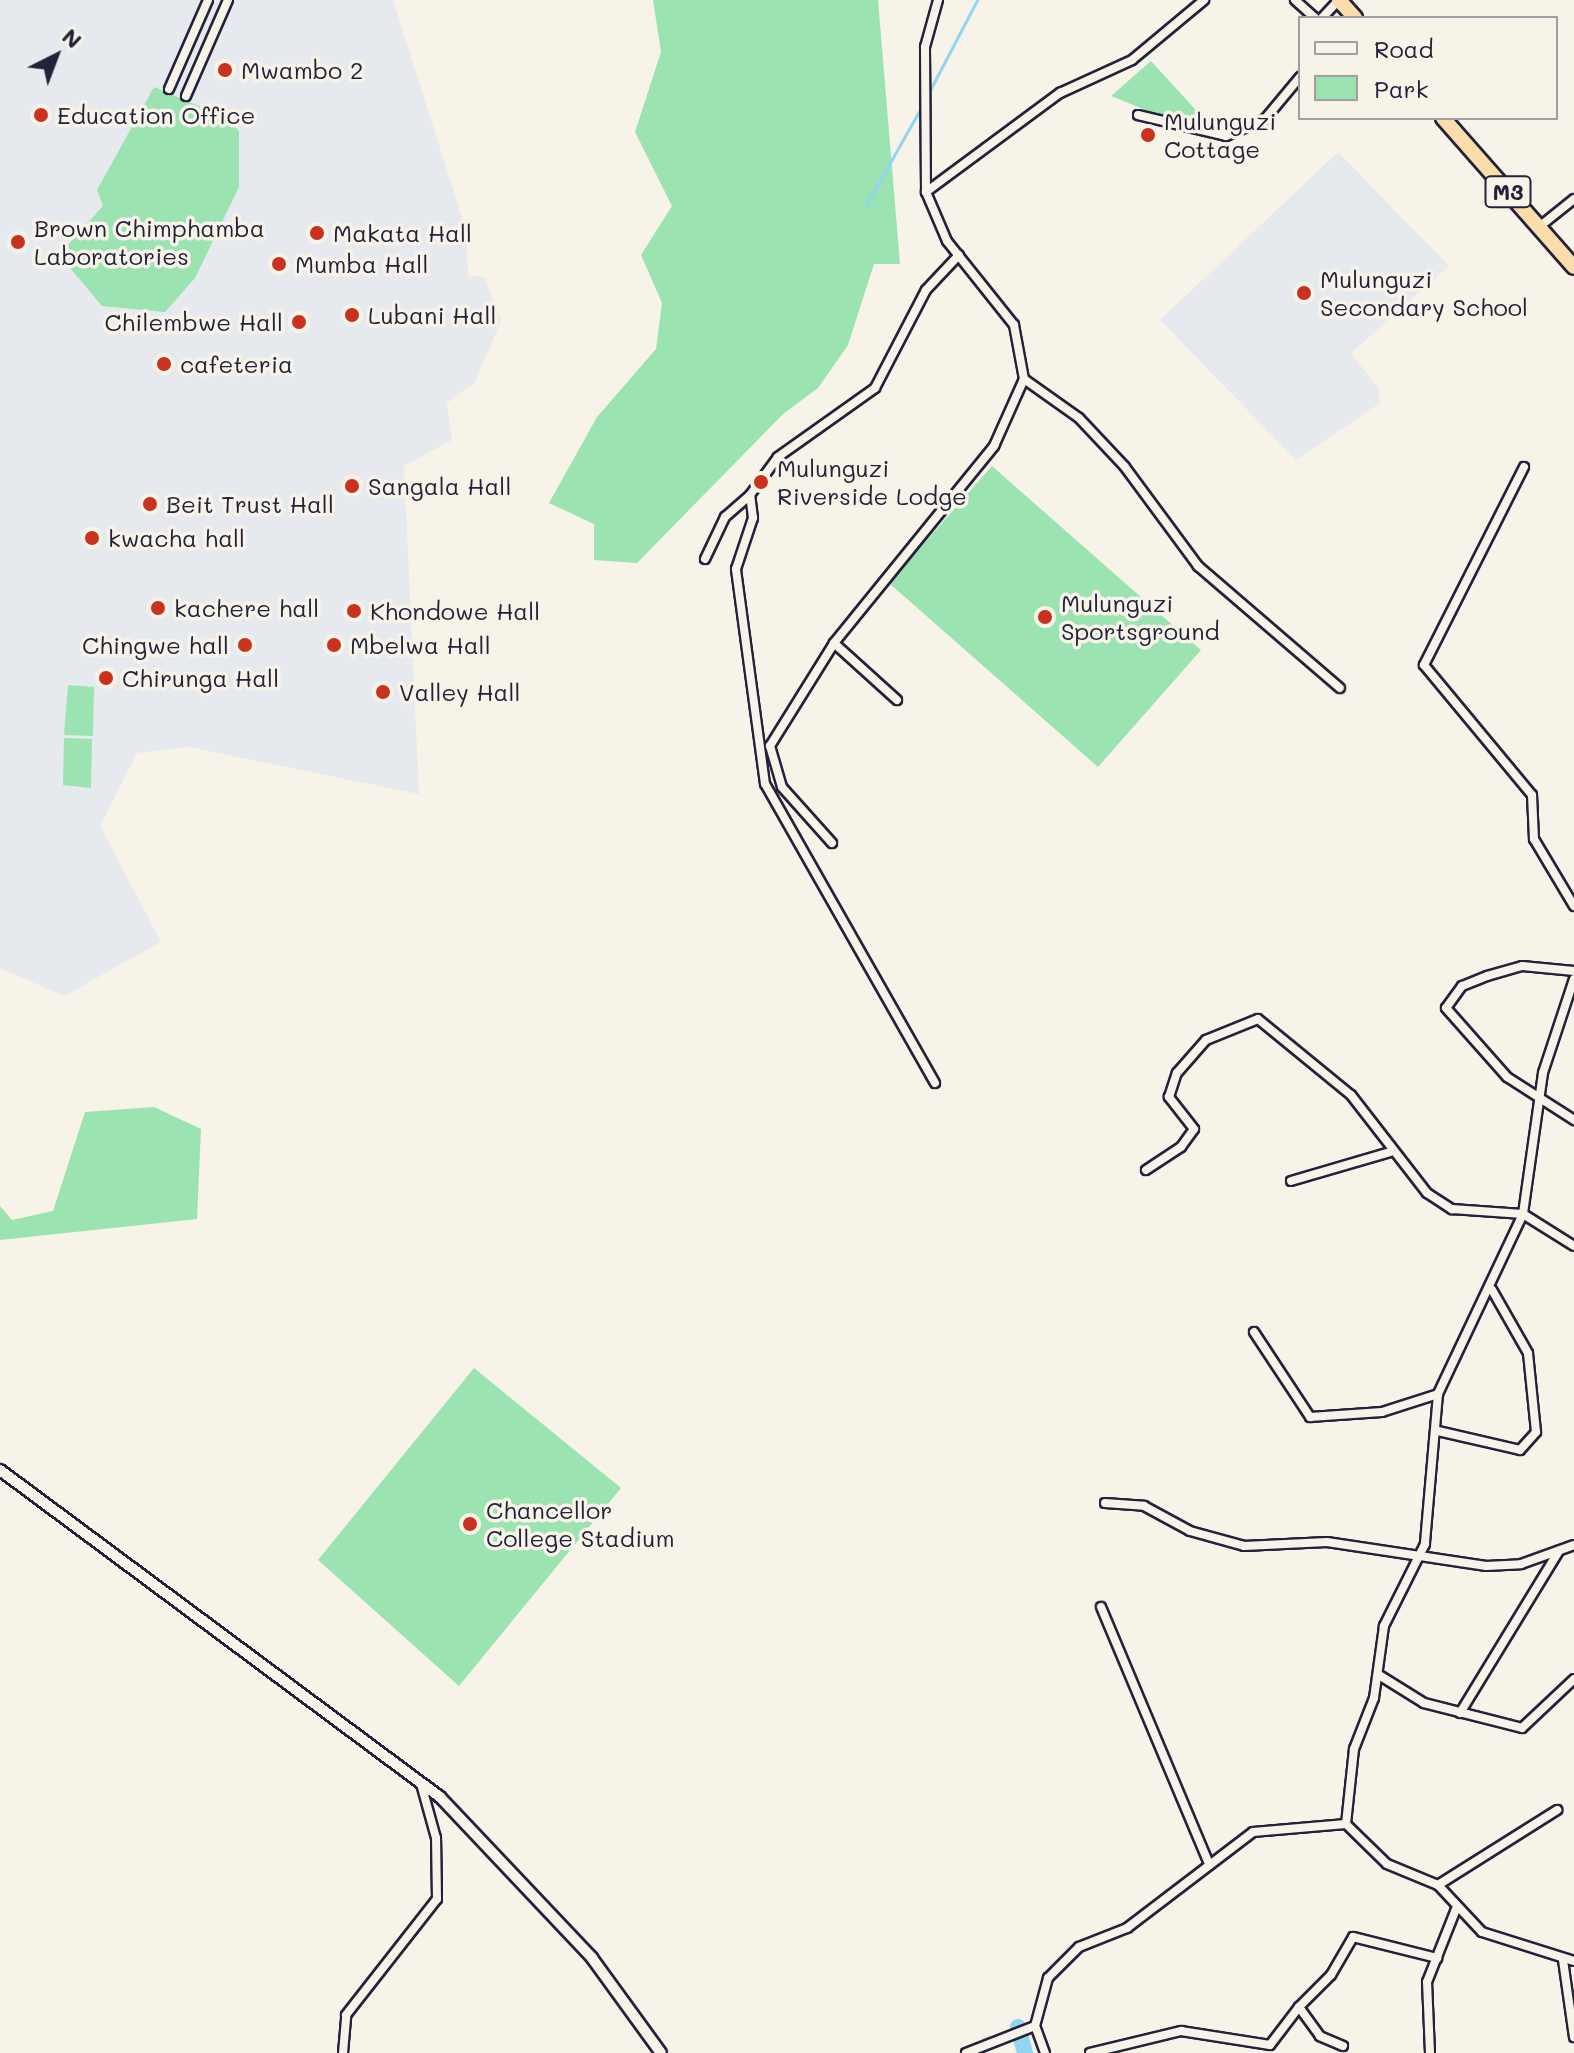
<!DOCTYPE html>
<style>
body{margin:0}
#map{position:relative;width:1574px;height:2053px;overflow:hidden;background:#f7f3e8;font-family:Mali,sans-serif}
div>[style]{position:absolute}
.built>*{inset:0;background:#e6e9ed}
.green>*{inset:0;background:#9be3b0}
.stream>*{height:3px;margin:-1.5px;padding:0 1.5px;transform-origin:1.5px;border-radius:1.5px;background:#91d5f3}
.river>*{height:16px;margin:-8px;padding:0 8px;transform-origin:8px;border-radius:8px;background:#91d5f3}
.roads{filter:drop-shadow(2px 0 #22223b) drop-shadow(-2px 0 #22223b) drop-shadow(0 2px #22223b) drop-shadow(0 -2px #22223b)}
.minor>*{height:8px;margin:-4px;padding:0 4px;transform-origin:4px;border-radius:4px;background:#f7f3e8}
.tertiary>*{height:10px;margin:-5px;padding:0 5px;transform-origin:5px;border-radius:5px;background:#f7f3e8}
.trunk>*{height:14px;margin:-7px;padding:0 7px;transform-origin:7px;border-radius:7px;background:#faddab}
.dots>*{width:22px;height:22px;translate:-50% -50%;box-sizing:border-box;border:4px solid #f7f3e8;border-radius:50%}
span{translate:-50% -50%;white-space:nowrap;text-align:center;line-height:1.15;-webkit-text-stroke:7px #f7f3e8;paint-order:stroke}
.shield-label span{padding:2px 6px;background:#f7f3e8;border:2px solid;border-radius:6px;-webkit-text-stroke-width:0}
.shield-label{font-size:22px;color:#22223b;font-weight:700}
.poi-label{font-size:24px;color:#22223b}
.left{translate:0 -50%;text-align:left}
.right{translate:-100% -50%;text-align:right}
.legend{position:absolute;left:1298px;top:16px;width:260px;height:104px;box-sizing:border-box;background:#f7f3e8;border:2px solid #a29fa3;margin:0;padding:10px 14px;list-style:none;font-size:24px;color:#22223b}
.legend li{display:flex;align-items:center;gap:16px;height:40px}
.legend b{width:40px;border:2px solid #a29fa3}
.north{position:absolute;left:16px;top:16px;width:80px;height:80px;-webkit-text-stroke:6px #f7f3e8;paint-order:stroke;rotate:42deg;font-size:22px;font-weight:700;line-height:32px;text-align:center;color:#22223b}
.north::after{content:'';display:block;margin:auto;width:28px;height:36px;background:#22223b;clip-path:polygon(50% 0,100% 100%,50% 72%,0 100%)}
</style>
<div id="map">
<div class="built">
<i style="clip-path:polygon(0 0,393px 0,466px 230px,468px 276px,484px 277px,501px 321px,475px 382px,447px 403px,452px 440px,404px 466px,419px 794px,189px 747px,137px 753px,100px 826px,161px 942px,64px 996px,0 968px)"></i>
<i style="clip-path:polygon(1338px 152px,1449px 266px,1351px 353px,1378px 388px,1380px 403px,1296px 460px,1160px 320px)"></i>
</div>
<div class="green">
<i style="clip-path:polygon(653px 0,878px 0,900px 264px,874px 264px,848px 345px,818px 388px,783px 414px,637px 563px,594px 560px,594px 524px,549px 503px,597px 417px,656px 349px,662px 303px,641px 255px,672px 206px,635px 132px,661px 52px)"></i>
<i style="clip-path:polygon(1151px 61px,1205px 120px,1195px 130px,1111px 96px)"></i>
<i style="clip-path:polygon(154px 87px,227px 118px,239px 131px,239px 187px,195px 278px,165px 312px,102px 306px,59px 255px,103px 206px,97px 190px)"></i>
<i style="clip-path:polygon(992px 466px,1201px 650px,1098px 767px,889px 583px)"></i>
<i style="clip-path:polygon(68px 685px,94px 687px,93px 736px,64px 735px)"></i>
<i style="clip-path:polygon(64px 738px,92px 739px,91px 788px,63px 785px)"></i>
<i style="clip-path:polygon(154px 1107px,201px 1129px,197px 1219px,0 1240px,0 1206px,12px 1220px,53px 1211px,85px 1112px)"></i>
<i style="clip-path:polygon(474px 1368px,621px 1488px,459px 1686px,318px 1560px)"></i>
</div>
<div class="stream">
<i style="left:929px;top:92px;width:104px;rotate:-62.4deg"></i>
<i style="left:866px;top:205px;width:114px;rotate:-60.5deg"></i>
</div>
<div class="river">
<i style="left:1018px;top:2027px;width:27px;rotate:75deg"></i>
</div>
<div class="roads">
<div class="minor">
<i style="left:1295px;top:0;width:27px;rotate:42deg"></i>
<i style="left:1322px;top:18px;width:25px;rotate:-47deg"></i>
<i style="left:169px;top:89px;width:97px;rotate:-66.3deg"></i>
<i style="left:186px;top:96px;width:105px;rotate:-66.4deg"></i>
<i style="left:1138px;top:115px;width:90px;rotate:13.4deg"></i>
<i style="left:1226px;top:136px;width:43px;rotate:-23.6deg"></i>
<i style="left:1265px;top:119px;width:55px;rotate:-50.2deg"></i>
<i style="left:926px;top:192px;width:167px;rotate:-36.5deg"></i>
<i style="left:1060px;top:93px;width:79px;rotate:-24.6deg"></i>
<i style="left:1132px;top:60px;width:94px;rotate:-39.8deg"></i>
<i style="left:1539px;top:227px;width:45px;rotate:-38.7deg"></i>
<i style="left:1024px;top:379px;width:67px;rotate:35.3deg"></i>
<i style="left:1079px;top:418px;width:67px;rotate:46.8deg"></i>
<i style="left:1125px;top:467px;width:123px;rotate:53.6deg"></i>
<i style="left:1198px;top:566px;width:187px;rotate:40.7deg"></i>
<i style="left:1524px;top:467px;width:222px;rotate:116.8deg"></i>
<i style="left:1424px;top:665px;width:169px;rotate:50.3deg"></i>
<i style="left:1532px;top:795px;width:44px;rotate:87.4deg"></i>
<i style="left:1534px;top:839px;width:78px;rotate:59.2deg"></i>
<i style="left:705px;top:559px;width:47px;rotate:-64.5deg"></i>
<i style="left:725px;top:517px;width:33px;rotate:-41deg"></i>
<i style="left:897px;top:700px;width:85px;rotate:-137.9deg"></i>
<i style="left:834px;top:643px;width:254px;rotate:-50.9deg"></i>
<i style="left:994px;top:446px;width:73px;rotate:-65.9deg"></i>
<i style="left:1024px;top:379px;width:55px;rotate:-100.5deg"></i>
<i style="left:1014px;top:325px;width:107px;rotate:-128.6deg"></i>
<i style="left:947px;top:241px;width:53px;rotate:-113.2deg"></i>
<i style="left:926px;top:192px;width:145px;rotate:-90.4deg"></i>
<i style="left:925px;top:47px;width:49px;rotate:-74.5deg"></i>
<i style="left:832px;top:843px;width:75px;rotate:-131.8deg"></i>
<i style="left:782px;top:787px;width:43px;rotate:-106.3deg"></i>
<i style="left:770px;top:746px;width:121px;rotate:-58.1deg"></i>
<i style="left:1574px;top:971px;width:52px;rotate:-174.5deg"></i>
<i style="left:1522px;top:966px;width:36px;rotate:164deg"></i>
<i style="left:1487px;top:976px;width:27px;rotate:158deg"></i>
<i style="left:1462px;top:986px;width:27px;rotate:126deg"></i>
<i style="left:1446px;top:1008px;width:92px;rotate:48.5deg"></i>
<i style="left:1507px;top:1077px;width:80px;rotate:32.7deg"></i>
<i style="left:1574px;top:979px;width:99px;rotate:108.3deg"></i>
<i style="left:1543px;top:1073px;width:142px;rotate:98.1deg"></i>
<i style="left:1523px;top:1214px;width:199px;rotate:115.3deg"></i>
<i style="left:1438px;top:1394px;width:151px;rotate:95deg"></i>
<i style="left:1425px;top:1544px;width:92px;rotate:116.6deg"></i>
<i style="left:1384px;top:1626px;width:73px;rotate:97.9deg"></i>
<i style="left:1374px;top:1698px;width:55px;rotate:111.4deg"></i>
<i style="left:1354px;top:1749px;width:75px;rotate:96.1deg"></i>
<i style="left:1346px;top:1824px;width:57px;rotate:44.3deg"></i>
<i style="left:1387px;top:1864px;width:55px;rotate:22.4deg"></i>
<i style="left:1438px;top:1885px;width:64px;rotate:46.9deg"></i>
<i style="left:1482px;top:1932px;width:96px;rotate:17.5deg"></i>
<i style="left:935px;top:1083px;width:344px;rotate:-119.6deg"></i>
<i style="left:765px;top:784px;width:217px;rotate:-97.7deg"></i>
<i style="left:736px;top:569px;width:54px;rotate:-71.6deg"></i>
<i style="left:753px;top:518px;width:23px;rotate:-97deg"></i>
<i style="left:750px;top:495px;width:47px;rotate:-53.6deg"></i>
<i style="left:778px;top:457px;width:119px;rotate:-35.4deg"></i>
<i style="left:875px;top:388px;width:110px;rotate:-62.5deg"></i>
<i style="left:926px;top:290px;width:48px;rotate:-46.7deg"></i>
<i style="left:1146px;top:1170px;width:42px;rotate:-33.3deg"></i>
<i style="left:1181px;top:1147px;width:22px;rotate:-54deg"></i>
<i style="left:1194px;top:1129px;width:41px;rotate:-128deg"></i>
<i style="left:1169px;top:1097px;width:25px;rotate:-72deg"></i>
<i style="left:1177px;top:1073px;width:44px;rotate:-48.7deg"></i>
<i style="left:1206px;top:1040px;width:56px;rotate:-22deg"></i>
<i style="left:1258px;top:1019px;width:120px;rotate:39.3deg"></i>
<i style="left:1351px;top:1095px;width:124px;rotate:52.2deg"></i>
<i style="left:1427px;top:1193px;width:30px;rotate:33deg"></i>
<i style="left:1452px;top:1209px;width:71px;rotate:4deg"></i>
<i style="left:1523px;top:1214px;width:60px;rotate:32.1deg"></i>
<i style="left:1291px;top:1181px;width:103px;rotate:-16.3deg"></i>
<i style="left:1254px;top:1332px;width:102px;rotate:56.6deg"></i>
<i style="left:1310px;top:1417px;width:72px;rotate:-4deg"></i>
<i style="left:1382px;top:1412px;width:59px;rotate:-17.8deg"></i>
<i style="left:1438px;top:1431px;width:84px;rotate:13deg"></i>
<i style="left:1520px;top:1450px;width:24px;rotate:-48deg"></i>
<i style="left:1536px;top:1432px;width:79px;rotate:-95.8deg"></i>
<i style="left:1528px;top:1353px;width:73px;rotate:-119.7deg"></i>
<i style="left:1105px;top:1503px;width:39px;rotate:4deg"></i>
<i style="left:1144px;top:1506px;width:52px;rotate:28.5deg"></i>
<i style="left:1190px;top:1531px;width:56px;rotate:15.5deg"></i>
<i style="left:1244px;top:1546px;width:83px;rotate:-2.8deg"></i>
<i style="left:1327px;top:1542px;width:161px;rotate:8.6deg"></i>
<i style="left:1486px;top:1566px;width:35px;rotate:-3deg"></i>
<i style="left:1521px;top:1564px;width:56px;rotate:-19.7deg"></i>
<i style="left:1101px;top:1607px;width:277px;rotate:67.2deg"></i>
<i style="left:1379px;top:1675px;width:53px;rotate:31.9deg"></i>
<i style="left:1424px;top:1703px;width:101px;rotate:14.3deg"></i>
<i style="left:1522px;top:1728px;width:71px;rotate:-43.3deg"></i>
<i style="left:1460px;top:1713px;width:190px;rotate:-58.6deg"></i>
<i style="left:1438px;top:1885px;width:141px;rotate:-32.2deg"></i>
<i style="left:1563px;top:1960px;width:78px;rotate:81.9deg"></i>
<i style="left:1343px;top:2046px;width:25px;rotate:-157deg"></i>
<i style="left:1320px;top:2036px;width:36px;rotate:-126deg"></i>
<i style="left:1299px;top:2007px;width:45px;rotate:-45deg"></i>
<i style="left:1331px;top:1975px;width:44px;rotate:-59.9deg"></i>
<i style="left:1353px;top:1937px;width:87px;rotate:14deg"></i>
<i style="left:343px;top:2053px;width:38px;rotate:-85deg"></i>
<i style="left:346px;top:2015px;width:147px;rotate:-51.9deg"></i>
<i style="left:437px;top:1899px;width:61px;rotate:-90.9deg"></i>
<i style="left:436px;top:1838px;width:56px;rotate:-105.5deg"></i>
<i style="left:966px;top:2053px;width:74px;rotate:-21.4deg"></i>
<i style="left:1045px;top:2053px;width:29px;rotate:-110deg"></i>
<i style="left:1035px;top:2026px;width:50px;rotate:-74.8deg"></i>
<i style="left:1048px;top:1978px;width:44px;rotate:-45deg"></i>
<i style="left:1079px;top:1947px;width:52px;rotate:-21.6deg"></i>
<i style="left:1127px;top:1928px;width:158px;rotate:-37.3deg"></i>
<i style="left:1253px;top:1832px;width:93px;rotate:-4.9deg"></i>
<i style="left:1090px;top:2053px;width:94px;rotate:-13.6deg"></i>
<i style="left:1181px;top:2031px;width:90px;rotate:8.9deg"></i>
<i style="left:1270px;top:2045px;width:48px;rotate:-52.7deg"></i>
<i style="left:1430px;top:2053px;width:71px;rotate:-92.4deg"></i>
<i style="left:1427px;top:1982px;width:79px;rotate:-68.3deg"></i>
</div>
<div class="tertiary">
<i style="left:0;top:1470px;width:548px;rotate:36.62deg"></i>
<i style="left:440px;top:1797px;width:221px;rotate:46.6deg"></i>
<i style="left:592px;top:1958px;width:117px;rotate:54deg"></i>
</div>
<div class="trunk">
<i style="left:1339px;top:0;width:24px;rotate:48deg"></i>
<i style="left:1443px;top:118px;width:198px;rotate:48.7deg"></i>
</div>
</div>
<div class="dots">
<i style="left:225px;top:70px;background:#c8321e"></i>
<i style="left:41px;top:115px;background:#c8321e"></i>
<i style="left:1148px;top:135px;background:#c8321e"></i>
<i style="left:317px;top:233px;background:#c8321e"></i>
<i style="left:18px;top:242px;background:#c8321e"></i>
<i style="left:279px;top:264px;background:#c8321e"></i>
<i style="left:1304px;top:293px;background:#c8321e"></i>
<i style="left:352px;top:315px;background:#c8321e"></i>
<i style="left:299px;top:322px;background:#c8321e"></i>
<i style="left:164px;top:364px;background:#c8321e"></i>
<i style="left:761px;top:482px;background:#c8321e"></i>
<i style="left:352px;top:486px;background:#c8321e"></i>
<i style="left:150px;top:504px;background:#c8321e"></i>
<i style="left:92px;top:538px;background:#c8321e"></i>
<i style="left:158px;top:608px;background:#c8321e"></i>
<i style="left:354px;top:611px;background:#c8321e"></i>
<i style="left:1045px;top:617px;background:#c8321e"></i>
<i style="left:245px;top:645px;background:#c8321e"></i>
<i style="left:334px;top:645px;background:#c8321e"></i>
<i style="left:106px;top:678px;background:#c8321e"></i>
<i style="left:383px;top:692px;background:#c8321e"></i>
<i style="left:470px;top:1524px;background:#c8321e"></i>
</div>
<div class="shield-label">
<span style="left:1508px;top:192px">M3</span>
</div>
<div class="poi-label">
<span class="left" style="left:241px;top:70px">Mwambo 2</span>
<span class="left" style="left:57px;top:115px">Education Office</span>
<span class="left" style="left:1164px;top:135px">Mulunguzi<br>Cottage</span>
<span class="left" style="left:34px;top:242px">Brown Chimphamba<br>Laboratories</span>
<span class="left" style="left:333px;top:233px">Makata Hall</span>
<span class="left" style="left:295px;top:264px">Mumba Hall</span>
<span class="left" style="left:1320px;top:293px">Mulunguzi<br>Secondary School</span>
<span class="left" style="left:368px;top:315px">Lubani Hall</span>
<span class="right" style="left:283px;top:322px">Chilembwe Hall</span>
<span class="left" style="left:180px;top:364px">cafeteria</span>
<span class="left" style="left:777px;top:482px">Mulunguzi<br>Riverside Lodge</span>
<span class="left" style="left:368px;top:486px">Sangala Hall</span>
<span class="left" style="left:166px;top:504px">Beit Trust Hall</span>
<span class="left" style="left:108px;top:538px">kwacha hall</span>
<span class="left" style="left:1061px;top:617px">Mulunguzi<br>Sportsground</span>
<span class="left" style="left:174px;top:608px">kachere hall</span>
<span class="left" style="left:370px;top:611px">Khondowe Hall</span>
<span class="right" style="left:229px;top:645px">Chingwe hall</span>
<span class="left" style="left:350px;top:645px">Mbelwa Hall</span>
<span class="left" style="left:122px;top:678px">Chirunga Hall</span>
<span class="left" style="left:399px;top:692px">Valley Hall</span>
<span class="left" style="left:486px;top:1524px">Chancellor<br>College Stadium</span>
</div>
<ul class="legend">
<li><b style="height:10px;background:#f7f3e8"></b>Road</li>
<li><b style="height:22px;background:#9be3b0"></b>Park</li>
</ul>
<div class="north">N</div>
</div>
